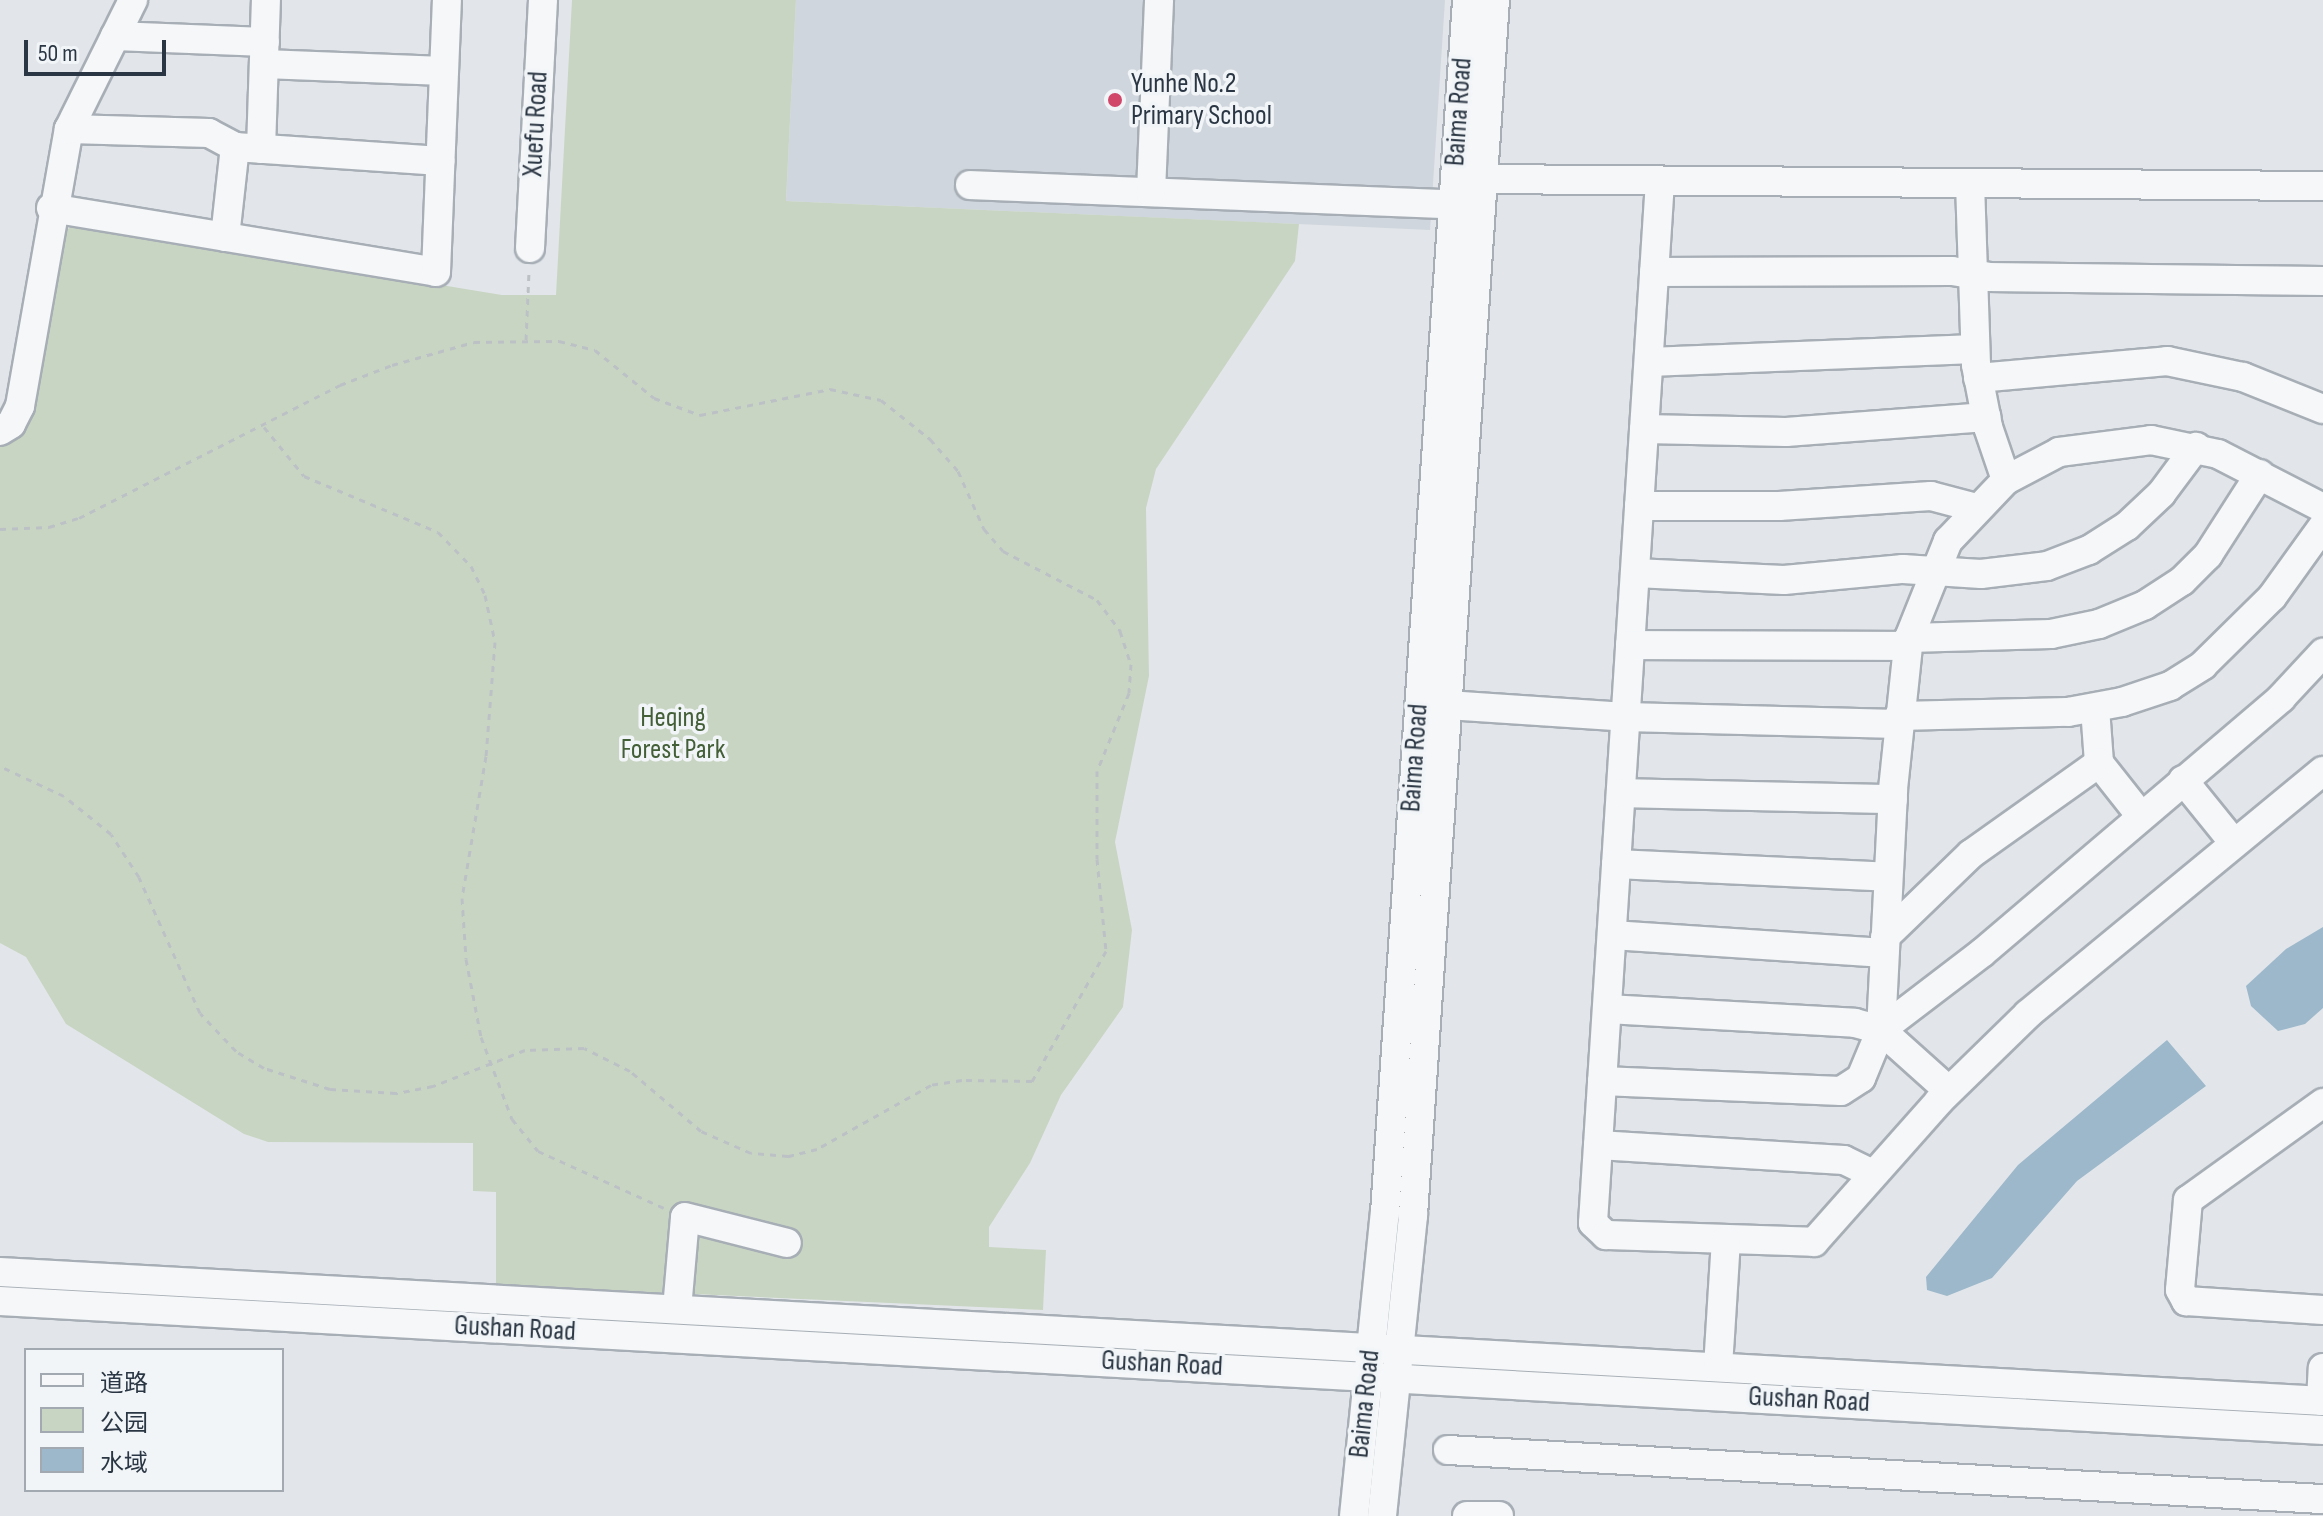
<!DOCTYPE html>
<meta charset="utf-8">
<style>
body{margin:0}
#map{position:relative;width:2323px;height:1516px;overflow:hidden;background:#e2e6eb;font-family:"Sofia Sans Condensed","Noto Sans SC",sans-serif}
div>[style]{position:absolute}
.built>*{inset:0;background:#d0d6dd}
.green>*{inset:0;background:#c9d5c3}
.water>*{inset:0;background:#9db8cb}
.path>*{height:3px;margin-top:-1.5px;transform-origin:0;background:repeating-linear-gradient(90deg,#bcc1c6 0 6px,transparent 0 12px)}
.roads{filter:drop-shadow(2px 0 #a7aeb5) drop-shadow(-2px 0 #a7aeb5) drop-shadow(0 2px #a7aeb5) drop-shadow(0 -2px #a7aeb5)}
.minor>*{height:28px;margin:-14px;padding:0 14px;transform-origin:14px;border-radius:14px;background:#f5f7f9}
.dots>*{width:22px;height:22px;translate:-50% -50%;box-sizing:border-box;border:4px solid #f2f5f8;border-radius:50%}
span{translate:-50% -50%;white-space:nowrap;text-align:center;line-height:1.15;-webkit-text-stroke:7px #f2f5f8;paint-order:stroke}
.poi-label{font-size:28px;color:#2a3643}
.left{translate:0 -50%;text-align:left}
.street-label{font-size:28px;color:#2a3643}
.park-label{font-size:28px;color:#435f37}
.legend{position:absolute;left:24px;top:1348px;width:260px;height:144px;box-sizing:border-box;background:#f2f5f8;border:2px solid #a2a9b0;margin:0;padding:10px 14px;list-style:none;font-size:24px;color:#2a3643}
.legend li{display:flex;align-items:center;gap:16px;height:40px}
.legend b{width:40px;border:2px solid #a2a9b0}
.scale{position:absolute;left:24px;top:40px;width:142px;height:36px;box-sizing:border-box;border:4px solid #2a3643;border-top:0;padding-left:10px;font-size:24px;line-height:28px;white-space:nowrap;color:#2a3643;-webkit-text-stroke:6px #f2f5f8;paint-order:stroke}
</style>
<div id="map">
<div class="built">
<i style="clip-path:polygon(796px 0,1445px 0,1430px 230px,786px 201px)"></i>
</div>
<div class="green">
<i style="clip-path:polygon(572px 0,796px 0,786px 201px,1299px 224px,1295px 261px,1156px 469px,1146px 508px,1149px 676px,1115px 842px,1132px 930px,1123px 1007px,1061px 1095px,1030px 1163px,989px 1227px,989px 1247px,1046px 1250px,1043px 1310px,496px 1285px,496px 1192px,473px 1191px,473px 1143px,268px 1142px,244px 1134px,66px 1024px,26px 957px,0 943px,0 442px,8px 443px,23px 430px,60px 233px,75px 225px,502px 295px,556px 295px)"></i>
</div>
<div class="water">
<i style="clip-path:polygon(2323px 927px,2323px 1008px,2305px 1024px,2278px 1031px,2251px 1006px,2246px 986px,2286px 949px)"></i>
<i style="clip-path:polygon(2167px 1040px,2206px 1086px,2077px 1181px,1992px 1278px,1947px 1296px,1927px 1290px,1926px 1277px,2018px 1165px)"></i>
</div>
<div class="path">
<i style="left:526px;top:340px;width:69px;rotate:-87.5deg"></i>
<i style="left:264px;top:427px;width:63px;rotate:50.8deg"></i>
<i style="left:304px;top:476px;width:145px;rotate:22.7deg"></i>
<i style="left:438px;top:532px;width:47px;rotate:45.9deg"></i>
<i style="left:471px;top:566px;width:32px;rotate:64deg"></i>
<i style="left:485px;top:595px;width:48px;rotate:78deg"></i>
<i style="left:495px;top:642px;width:114px;rotate:94.5deg"></i>
<i style="left:486px;top:756px;width:144px;rotate:99.6deg"></i>
<i style="left:462px;top:898px;width:61px;rotate:86.2deg"></i>
<i style="left:466px;top:959px;width:79px;rotate:79.1deg"></i>
<i style="left:481px;top:1037px;width:88px;rotate:69.3deg"></i>
<i style="left:512px;top:1119px;width:41px;rotate:50.9deg"></i>
<i style="left:538px;top:1151px;width:138px;rotate:24.3deg"></i>
<i style="left:0;top:529px;width:49px;rotate:-2.3deg"></i>
<i style="left:49px;top:527px;width:31px;rotate:-17deg"></i>
<i style="left:79px;top:518px;width:293px;rotate:-27deg"></i>
<i style="left:340px;top:385px;width:56px;rotate:-21deg"></i>
<i style="left:392px;top:365px;width:85px;rotate:-15.7deg"></i>
<i style="left:474px;top:342px;width:85px;rotate:-0.7deg"></i>
<i style="left:559px;top:341px;width:37px;rotate:14deg"></i>
<i style="left:595px;top:350px;width:76px;rotate:39.1deg"></i>
<i style="left:654px;top:398px;width:49px;rotate:20.3deg"></i>
<i style="left:700px;top:415px;width:133px;rotate:-11.3deg"></i>
<i style="left:830px;top:389px;width:52px;rotate:12.2deg"></i>
<i style="left:881px;top:400px;width:63px;rotate:38.5deg"></i>
<i style="left:930px;top:439px;width:43px;rotate:48.8deg"></i>
<i style="left:958px;top:471px;width:64px;rotate:65.9deg"></i>
<i style="left:984px;top:529px;width:29px;rotate:49deg"></i>
<i style="left:1003px;top:551px;width:106px;rotate:27.5deg"></i>
<i style="left:1097px;top:600px;width:39px;rotate:53deg"></i>
<i style="left:1120px;top:631px;width:35px;rotate:72deg"></i>
<i style="left:1131px;top:664px;width:29px;rotate:94deg"></i>
<i style="left:1129px;top:693px;width:84px;rotate:112.3deg"></i>
<i style="left:1097px;top:771px;width:88px;rotate:90deg"></i>
<i style="left:1097px;top:859px;width:92px;rotate:84.4deg"></i>
<i style="left:1106px;top:951px;width:150px;rotate:119.6deg"></i>
<i style="left:1032px;top:1081px;width:70px;rotate:-179.2deg"></i>
<i style="left:962px;top:1080px;width:31px;rotate:171deg"></i>
<i style="left:931px;top:1085px;width:131px;rotate:150.7deg"></i>
<i style="left:817px;top:1149px;width:30px;rotate:166deg"></i>
<i style="left:788px;top:1156px;width:37px;rotate:-175deg"></i>
<i style="left:751px;top:1153px;width:55px;rotate:-156.3deg"></i>
<i style="left:701px;top:1131px;width:93px;rotate:-139.8deg"></i>
<i style="left:630px;top:1071px;width:51px;rotate:-153.4deg"></i>
<i style="left:584px;top:1048px;width:59px;rotate:178.1deg"></i>
<i style="left:525px;top:1050px;width:99px;rotate:158.6deg"></i>
<i style="left:433px;top:1086px;width:38px;rotate:169deg"></i>
<i style="left:396px;top:1093px;width:66px;rotate:-176.5deg"></i>
<i style="left:330px;top:1089px;width:69px;rotate:-162.3deg"></i>
<i style="left:264px;top:1068px;width:33px;rotate:-149deg"></i>
<i style="left:236px;top:1051px;width:52px;rotate:-133.5deg"></i>
<i style="left:200px;top:1013px;width:149px;rotate:-114.2deg"></i>
<i style="left:139px;top:877px;width:51px;rotate:-123.1deg"></i>
<i style="left:111px;top:834px;width:60px;rotate:-141deg"></i>
<i style="left:64px;top:796px;width:71px;rotate:-154.9deg"></i>
</div>
<div class="roads">
<div class="minor">
<i style="left:115px;top:36px;width:150px;rotate:2.3deg"></i>
<i style="left:264px;top:64px;width:180px;rotate:2.2deg"></i>
<i style="left:69px;top:129px;width:140px;rotate:1.6deg"></i>
<i style="left:209px;top:133px;width:30px;rotate:28deg"></i>
<i style="left:235px;top:147px;width:206px;rotate:3.9deg"></i>
<i style="left:261px;top:149px;width:149px;rotate:-88.1deg"></i>
<i style="left:1483px;top:179px;width:840px;rotate:0.48deg"></i>
<i style="left:1660px;top:181px;width:1044px;rotate:93.68deg"></i>
<i style="left:1593px;top:1223px;width:18px;rotate:43deg"></i>
<i style="left:1606px;top:1235px;width:208px;rotate:1.9deg"></i>
<i style="left:1814px;top:1242px;width:188px;rotate:-48.4deg"></i>
<i style="left:1939px;top:1101px;width:124px;rotate:-44.3deg"></i>
<i style="left:2028px;top:1014px;width:382px;rotate:-39.5deg"></i>
<i style="left:1970px;top:183px;width:182px;rotate:88.1deg"></i>
<i style="left:1976px;top:365px;width:63px;rotate:79deg"></i>
<i style="left:1988px;top:427px;width:56px;rotate:71.2deg"></i>
<i style="left:970px;top:185px;width:483px;rotate:2.3deg"></i>
<i style="left:1151px;top:192px;width:192px;rotate:-87.6deg"></i>
<i style="left:51px;top:208px;width:390px;rotate:9.4deg"></i>
<i style="left:436px;top:272px;width:272px;rotate:-87.7deg"></i>
<i style="left:225px;top:237px;width:91px;rotate:-83.7deg"></i>
<i style="left:530px;top:248px;width:248px;rotate:-87deg"></i>
<i style="left:1654px;top:272px;width:298px;rotate:-0.2deg"></i>
<i style="left:1952px;top:271px;width:36px;rotate:9deg"></i>
<i style="left:1988px;top:277px;width:335px;rotate:0.7deg"></i>
<i style="left:1649px;top:362px;width:326px;rotate:-2.3deg"></i>
<i style="left:1978px;top:378px;width:190px;rotate:-5.1deg"></i>
<i style="left:2167px;top:361px;width:78px;rotate:11.9deg"></i>
<i style="left:2243px;top:377px;width:86px;rotate:21.8deg"></i>
<i style="left:1644px;top:429px;width:142px;rotate:1.2deg"></i>
<i style="left:1786px;top:432px;width:201px;rotate:-4.3deg"></i>
<i style="left:0;top:431px;width:13px;rotate:-32deg"></i>
<i style="left:11px;top:424px;width:20px;rotate:-63deg"></i>
<i style="left:20px;top:406px;width:281px;rotate:-80deg"></i>
<i style="left:69px;top:129px;width:144px;rotate:-63.6deg"></i>
<i style="left:1639px;top:506px;width:140px"></i>
<i style="left:1779px;top:506px;width:152px;rotate:-3.8deg"></i>
<i style="left:1931px;top:496px;width:47px;rotate:14.9deg"></i>
<i style="left:1635px;top:573px;width:149px;rotate:2.7deg"></i>
<i style="left:1784px;top:580px;width:120px;rotate:-5.3deg"></i>
<i style="left:1903px;top:569px;width:78px;rotate:3.7deg"></i>
<i style="left:1981px;top:574px;width:66px;rotate:-6.9deg"></i>
<i style="left:2047px;top:566px;width:45px;rotate:-20.9deg"></i>
<i style="left:2089px;top:550px;width:45px;rotate:-32.3deg"></i>
<i style="left:2127px;top:526px;width:47px;rotate:-43.3deg"></i>
<i style="left:2161px;top:494px;width:59px;rotate:-53.3deg"></i>
<i style="left:1909px;top:638px;width:142px;rotate:-1.6deg"></i>
<i style="left:2051px;top:634px;width:49px;rotate:-11.8deg"></i>
<i style="left:2099px;top:624px;width:50px;rotate:-22.4deg"></i>
<i style="left:2145px;top:605px;width:44px;rotate:-33deg"></i>
<i style="left:2182px;top:581px;width:37px;rotate:-45deg"></i>
<i style="left:2208px;top:555px;width:96px;rotate:-57.3deg"></i>
<i style="left:1630px;top:645px;width:278px;rotate:0.2deg"></i>
<i style="left:1447px;top:705px;width:179px;rotate:3.8deg"></i>
<i style="left:1626px;top:717px;width:272px;rotate:1.5deg"></i>
<i style="left:2095px;top:708px;width:55px;rotate:85.8deg"></i>
<i style="left:2099px;top:763px;width:66px;rotate:51.7deg"></i>
<i style="left:1899px;top:716px;width:169px;rotate:-1.4deg"></i>
<i style="left:2068px;top:712px;width:55px;rotate:-10.5deg"></i>
<i style="left:2122px;top:702px;width:51px;rotate:-18.4deg"></i>
<i style="left:2170px;top:686px;width:39px;rotate:-32deg"></i>
<i style="left:2203px;top:665px;width:97px;rotate:-44.6deg"></i>
<i style="left:2272px;top:597px;width:87px;rotate:-54.3deg"></i>
<i style="left:2183px;top:780px;width:81px;rotate:51deg"></i>
<i style="left:1621px;top:793px;width:272px;rotate:1.3deg"></i>
<i style="left:1616px;top:864px;width:272px;rotate:2.7deg"></i>
<i style="left:1612px;top:935px;width:273px;rotate:3.8deg"></i>
<i style="left:1885px;top:937px;width:120px;rotate:-44deg"></i>
<i style="left:1971px;top:854px;width:157px;rotate:-35.4deg"></i>
<i style="left:1607px;top:1009px;width:248px;rotate:3.2deg"></i>
<i style="left:1855px;top:1023px;width:27px;rotate:15deg"></i>
<i style="left:1881px;top:1030px;width:91px;rotate:41.9deg"></i>
<i style="left:1881px;top:1030px;width:128px;rotate:-37.4deg"></i>
<i style="left:1983px;top:952px;width:392px;rotate:-40.4deg"></i>
<i style="left:2281px;top:698px;width:62px;rotate:-47deg"></i>
<i style="left:1602px;top:1081px;width:239px;rotate:2.4deg"></i>
<i style="left:1841px;top:1091px;width:24px;rotate:-33deg"></i>
<i style="left:1861px;top:1078px;width:52px;rotate:-67.4deg"></i>
<i style="left:1881px;top:1030px;width:241px;rotate:-87.1deg"></i>
<i style="left:1893px;top:789px;width:152px;rotate:-84deg"></i>
<i style="left:1909px;top:638px;width:105px;rotate:-68.1deg"></i>
<i style="left:1948px;top:541px;width:84px;rotate:-46.4deg"></i>
<i style="left:2006px;top:480px;width:60px;rotate:-27.8deg"></i>
<i style="left:2059px;top:452px;width:93px;rotate:-7.4deg"></i>
<i style="left:2151px;top:440px;width:68px;rotate:11.8deg"></i>
<i style="left:2218px;top:454px;width:118px;rotate:27.2deg"></i>
<i style="left:2323px;top:1103px;width:166px;rotate:144.3deg"></i>
<i style="left:2188px;top:1200px;width:90px;rotate:95.1deg"></i>
<i style="left:2180px;top:1290px;width:13px;rotate:61deg"></i>
<i style="left:2186px;top:1301px;width:137px;rotate:3.8deg"></i>
<i style="left:1598px;top:1145px;width:246px;rotate:3.5deg"></i>
<i style="left:1844px;top:1160px;width:32px;rotate:26deg"></i>
<i style="left:0;top:1272px;width:2327px;rotate:3.18deg"></i>
<i style="left:0;top:1301px;width:2327px;rotate:3.18deg"></i>
<i style="left:677px;top:1309px;width:92px;rotate:-85deg"></i>
<i style="left:685px;top:1217px;width:105px;rotate:14.3deg"></i>
<i style="left:1718px;top:1367px;width:126px;rotate:-86.4deg"></i>
<i style="left:2321px;top:1401px;width:33px;rotate:-87deg"></i>
<i style="left:1448px;top:1450px;width:876px;rotate:3.21deg"></i>
<i style="left:1354px;top:1516px;width:305px;rotate:-84.2deg"></i>
<i style="left:1385px;top:1213px;width:1216px;rotate:-86.13deg"></i>
<i style="left:1382px;top:1516px;width:303px;rotate:-84.1deg"></i>
<i style="left:1413px;top:1215px;width:1218px;rotate:-86.14deg"></i>
<i style="left:1467px;top:1516px;width:32px"></i>
</div>
</div>
<div class="dots">
<i style="left:1115px;top:100px;background:#d0476a"></i>
</div>
<div class="poi-label">
<span class="left" style="left:1131px;top:100px">Yunhe No.2<br>Primary School</span>
</div>
<div class="street-label">
<span style="left:1459px;top:112px;rotate:-86deg">Baima Road</span>
<span style="left:536px;top:124px;rotate:-87deg">Xuefu Road</span>
<span style="left:1415px;top:758px;rotate:-86deg">Baima Road</span>
<span style="left:515px;top:1329px;rotate:3deg">Gushan Road</span>
<span style="left:1162px;top:1364px;rotate:3deg">Gushan Road</span>
<span style="left:1809px;top:1400px;rotate:3deg">Gushan Road</span>
<span style="left:1365px;top:1404px;rotate:-84deg">Baima Road</span>
</div>
<div class="park-label">
<span style="left:673px;top:734px">Heqing<br>Forest Park</span>
</div>
<ul class="legend">
<li><b style="height:10px;background:#f5f7f9"></b>道路</li>
<li><b style="height:22px;background:#c9d5c3"></b>公园</li>
<li><b style="height:22px;background:#9db8cb"></b>水域</li>
</ul>
<div class="scale">50 m</div>
</div>
